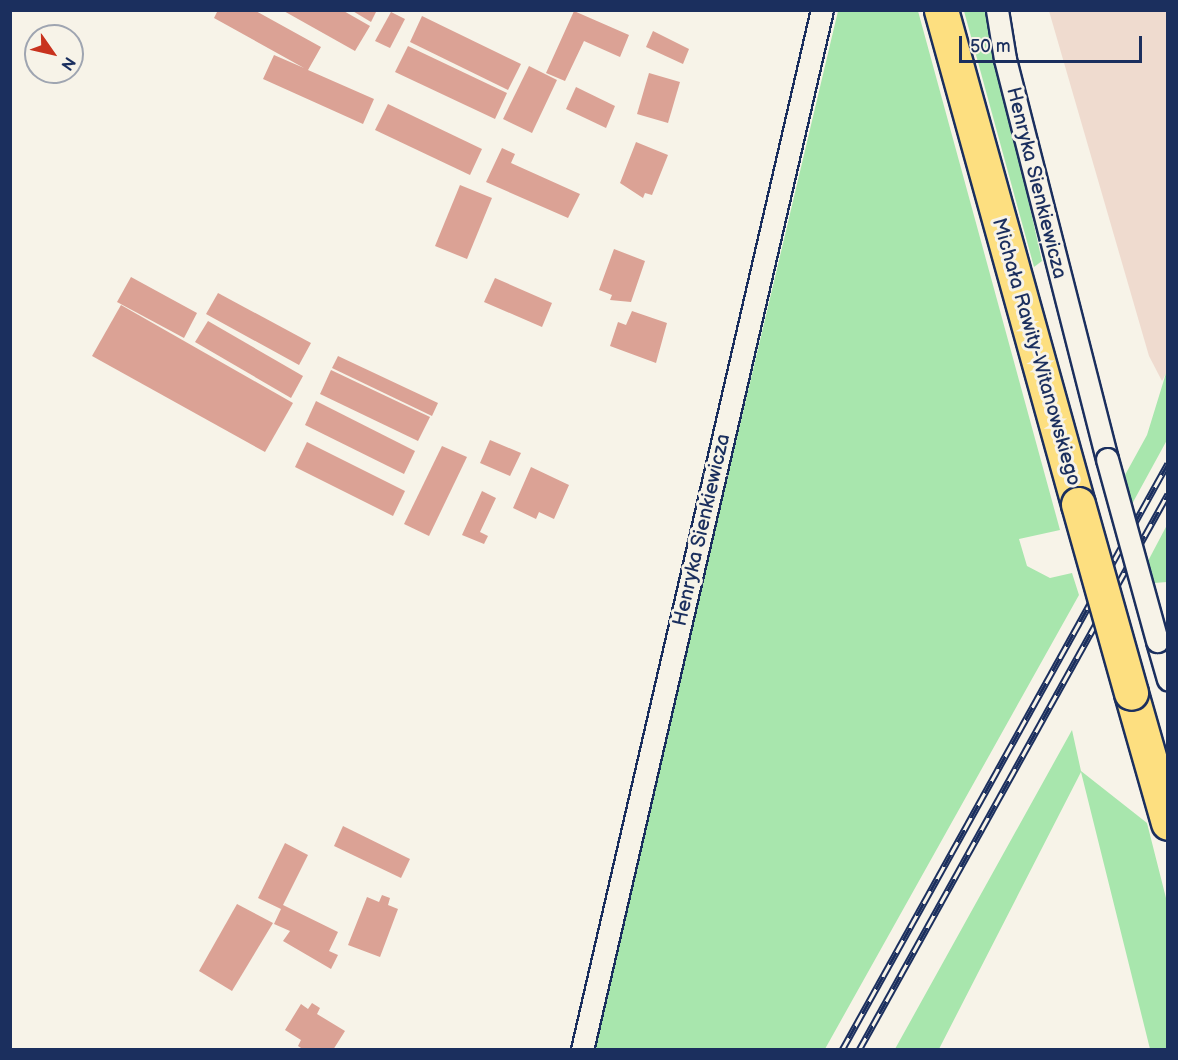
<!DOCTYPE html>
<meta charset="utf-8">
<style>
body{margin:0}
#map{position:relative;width:1178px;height:1060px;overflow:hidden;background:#f7f3e8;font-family:"Balsamiq Sans",sans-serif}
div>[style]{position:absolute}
.built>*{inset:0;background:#efdbcf}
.green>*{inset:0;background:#a8e6ad}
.building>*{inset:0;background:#dba295}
.roads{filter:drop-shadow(2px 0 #1b2f5e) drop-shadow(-2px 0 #1b2f5e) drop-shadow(0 2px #1b2f5e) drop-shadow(0 -2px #1b2f5e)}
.street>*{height:21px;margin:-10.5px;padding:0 10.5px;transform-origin:10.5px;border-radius:10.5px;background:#f7f3e8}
.primary>*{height:33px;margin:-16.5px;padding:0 16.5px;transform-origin:16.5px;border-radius:16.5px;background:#fddf80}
.rail>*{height:7px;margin-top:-3.5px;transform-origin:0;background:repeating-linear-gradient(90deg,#f7f3e8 0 14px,#1b2f5e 0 28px);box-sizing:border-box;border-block:2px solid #1b2f5e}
.bridges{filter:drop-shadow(2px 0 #1b2f5e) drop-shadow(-2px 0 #1b2f5e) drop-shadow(0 2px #1b2f5e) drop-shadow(0 -2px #1b2f5e)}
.street-bridge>*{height:21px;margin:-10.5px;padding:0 10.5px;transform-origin:10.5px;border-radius:10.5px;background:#f7f3e8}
.primary-bridge>*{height:33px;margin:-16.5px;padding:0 16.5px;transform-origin:16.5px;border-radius:16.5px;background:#fddf80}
span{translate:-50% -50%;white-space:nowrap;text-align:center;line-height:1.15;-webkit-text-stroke:6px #f7f3e8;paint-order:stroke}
.street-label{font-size:20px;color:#1b2f5e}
.frame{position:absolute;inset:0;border:12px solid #1b2f5e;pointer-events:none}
.north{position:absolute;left:24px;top:24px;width:60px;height:60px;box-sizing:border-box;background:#f7f3e8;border:2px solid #9fa5b1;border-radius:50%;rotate:124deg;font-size:16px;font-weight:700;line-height:24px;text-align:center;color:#1b2f5e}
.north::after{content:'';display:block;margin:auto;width:21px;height:27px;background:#c8321e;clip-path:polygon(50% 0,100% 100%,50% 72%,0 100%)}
.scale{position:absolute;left:959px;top:36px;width:183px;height:27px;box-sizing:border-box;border:3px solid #1b2f5e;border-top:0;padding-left:8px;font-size:18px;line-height:21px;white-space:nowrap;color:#1b2f5e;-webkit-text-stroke:4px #f7f3e8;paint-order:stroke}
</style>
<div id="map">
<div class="built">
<i style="clip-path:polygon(1049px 11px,1167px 11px,1168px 370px,1162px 381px,1149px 356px)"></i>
</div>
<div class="green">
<i style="clip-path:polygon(838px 11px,918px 11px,1060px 530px,1019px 539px,1027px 566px,1050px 578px,1072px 573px,1079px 595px,825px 1049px,592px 1050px)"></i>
<i style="clip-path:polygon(964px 11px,986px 11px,1042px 261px,1034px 267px)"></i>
<i style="clip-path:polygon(1167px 370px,1167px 440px,1132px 504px,1125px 475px,1147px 435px)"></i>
<i style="clip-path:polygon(1167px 525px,1167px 582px,1154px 583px,1148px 561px)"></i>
<i style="clip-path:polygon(1072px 730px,1081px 771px,1147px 823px,1167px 902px,1167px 1049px,1150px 1049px,1081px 772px,939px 1049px,895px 1049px)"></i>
</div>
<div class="building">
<i style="clip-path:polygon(218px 10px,254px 10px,321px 47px,308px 70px,374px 99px,363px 124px,263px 79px,274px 55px,304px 68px,214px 18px)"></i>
<i style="clip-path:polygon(282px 10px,342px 10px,370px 26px,355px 51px)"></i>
<i style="clip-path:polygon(351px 10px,377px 10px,371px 22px)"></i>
<i style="clip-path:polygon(574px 11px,629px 35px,620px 57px,584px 41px,565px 81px,546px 73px)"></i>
<i style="clip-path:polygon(391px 12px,405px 19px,390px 48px,375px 41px)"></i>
<i style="clip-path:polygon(422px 16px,521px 64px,508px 90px,410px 42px)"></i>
<i style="clip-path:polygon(653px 31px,689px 49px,683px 64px,646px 47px)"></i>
<i style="clip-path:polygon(408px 46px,507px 93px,495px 119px,395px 72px)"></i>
<i style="clip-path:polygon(529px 66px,557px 80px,532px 133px,503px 119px)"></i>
<i style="clip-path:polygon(649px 73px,680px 82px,668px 123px,637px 114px)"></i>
<i style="clip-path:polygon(576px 87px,615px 106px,606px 128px,566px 109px)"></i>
<i style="clip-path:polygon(388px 104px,482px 149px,470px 175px,375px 130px)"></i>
<i style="clip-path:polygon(636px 142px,668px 155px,652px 195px,645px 193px,643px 198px,620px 183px)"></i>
<i style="clip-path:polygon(502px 148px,515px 154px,511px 163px,580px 194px,568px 218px,486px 182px)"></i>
<i style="clip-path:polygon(460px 185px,492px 198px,467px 259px,435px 246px)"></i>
<i style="clip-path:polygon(614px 249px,645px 261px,631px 302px,610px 300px,612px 295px,599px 290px)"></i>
<i style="clip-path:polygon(131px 277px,197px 313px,184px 338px,117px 302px)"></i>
<i style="clip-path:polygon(495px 278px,552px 303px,542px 327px,484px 302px)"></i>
<i style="clip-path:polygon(218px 293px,311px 343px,299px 365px,206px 314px)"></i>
<i style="clip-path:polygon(121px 305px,293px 403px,265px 452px,92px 356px)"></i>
<i style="clip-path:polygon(632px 311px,667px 323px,656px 363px,610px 346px,618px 322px,626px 325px)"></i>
<i style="clip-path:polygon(208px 321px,303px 376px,291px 398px,195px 342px)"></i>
<i style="clip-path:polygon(338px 356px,438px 403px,432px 416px,332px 368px)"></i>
<i style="clip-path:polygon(331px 370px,430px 417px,418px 441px,320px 394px)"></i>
<i style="clip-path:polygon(316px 401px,415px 451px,404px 474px,305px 425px)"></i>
<i style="clip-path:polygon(490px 440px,521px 453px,510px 476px,480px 463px)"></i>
<i style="clip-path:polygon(307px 442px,405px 491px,393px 516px,295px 467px)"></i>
<i style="clip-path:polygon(442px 446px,467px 457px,429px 536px,404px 524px)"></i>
<i style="clip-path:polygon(531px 467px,569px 485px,554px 519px,539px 512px,536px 519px,513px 508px)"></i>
<i style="clip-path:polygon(482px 491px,496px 498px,480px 532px,488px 536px,484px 544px,462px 535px)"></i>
<i style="clip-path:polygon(343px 826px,410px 859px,401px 878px,334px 846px)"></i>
<i style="clip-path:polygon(285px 843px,308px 855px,283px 905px,338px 932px,329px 951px,338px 955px,331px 969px,283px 941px,290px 931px,274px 924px,281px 909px,258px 898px)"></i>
<i style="clip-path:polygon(382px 895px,390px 898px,388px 905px,398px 909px,380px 957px,348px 945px,367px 897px,379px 902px)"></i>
<i style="clip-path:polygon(237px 904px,273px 923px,232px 991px,199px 971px)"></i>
<i style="clip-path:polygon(312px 1003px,320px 1008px,317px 1014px,345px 1031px,333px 1050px,304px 1050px,298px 1046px,301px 1040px,285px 1030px,301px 1004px,308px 1009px)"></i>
</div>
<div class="roads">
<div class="street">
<i style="left:997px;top:10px;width:50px;rotate:80.7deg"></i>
<i style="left:1005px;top:59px;width:413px;rotate:75.7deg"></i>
<i style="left:1157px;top:641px;width:40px;rotate:74deg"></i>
<i style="left:582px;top:1050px;width:1067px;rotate:-77.01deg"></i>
</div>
<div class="primary">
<i style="left:941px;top:10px;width:513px;rotate:74.5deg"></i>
<i style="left:1131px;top:693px;width:135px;rotate:74.1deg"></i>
</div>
</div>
<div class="rail">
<i style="left:842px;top:1050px;width:671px;rotate:-60.95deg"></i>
<i style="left:859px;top:1050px;width:636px;rotate:-60.94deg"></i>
</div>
<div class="bridges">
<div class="street-bridge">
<i style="left:1107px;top:459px;width:189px;rotate:74.6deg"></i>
</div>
<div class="primary-bridge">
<i style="left:1078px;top:504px;width:196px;rotate:74.3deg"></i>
</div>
</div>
<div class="street-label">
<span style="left:1036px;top:183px;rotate:76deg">Henryka Sienkiewicza</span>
<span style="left:1036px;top:352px;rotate:74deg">Michała Rawity-Witanowskiego</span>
<span style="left:702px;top:530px;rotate:-77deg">Henryka Sienkiewicza</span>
</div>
<div class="frame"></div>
<div class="north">N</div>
<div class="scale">50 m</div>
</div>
